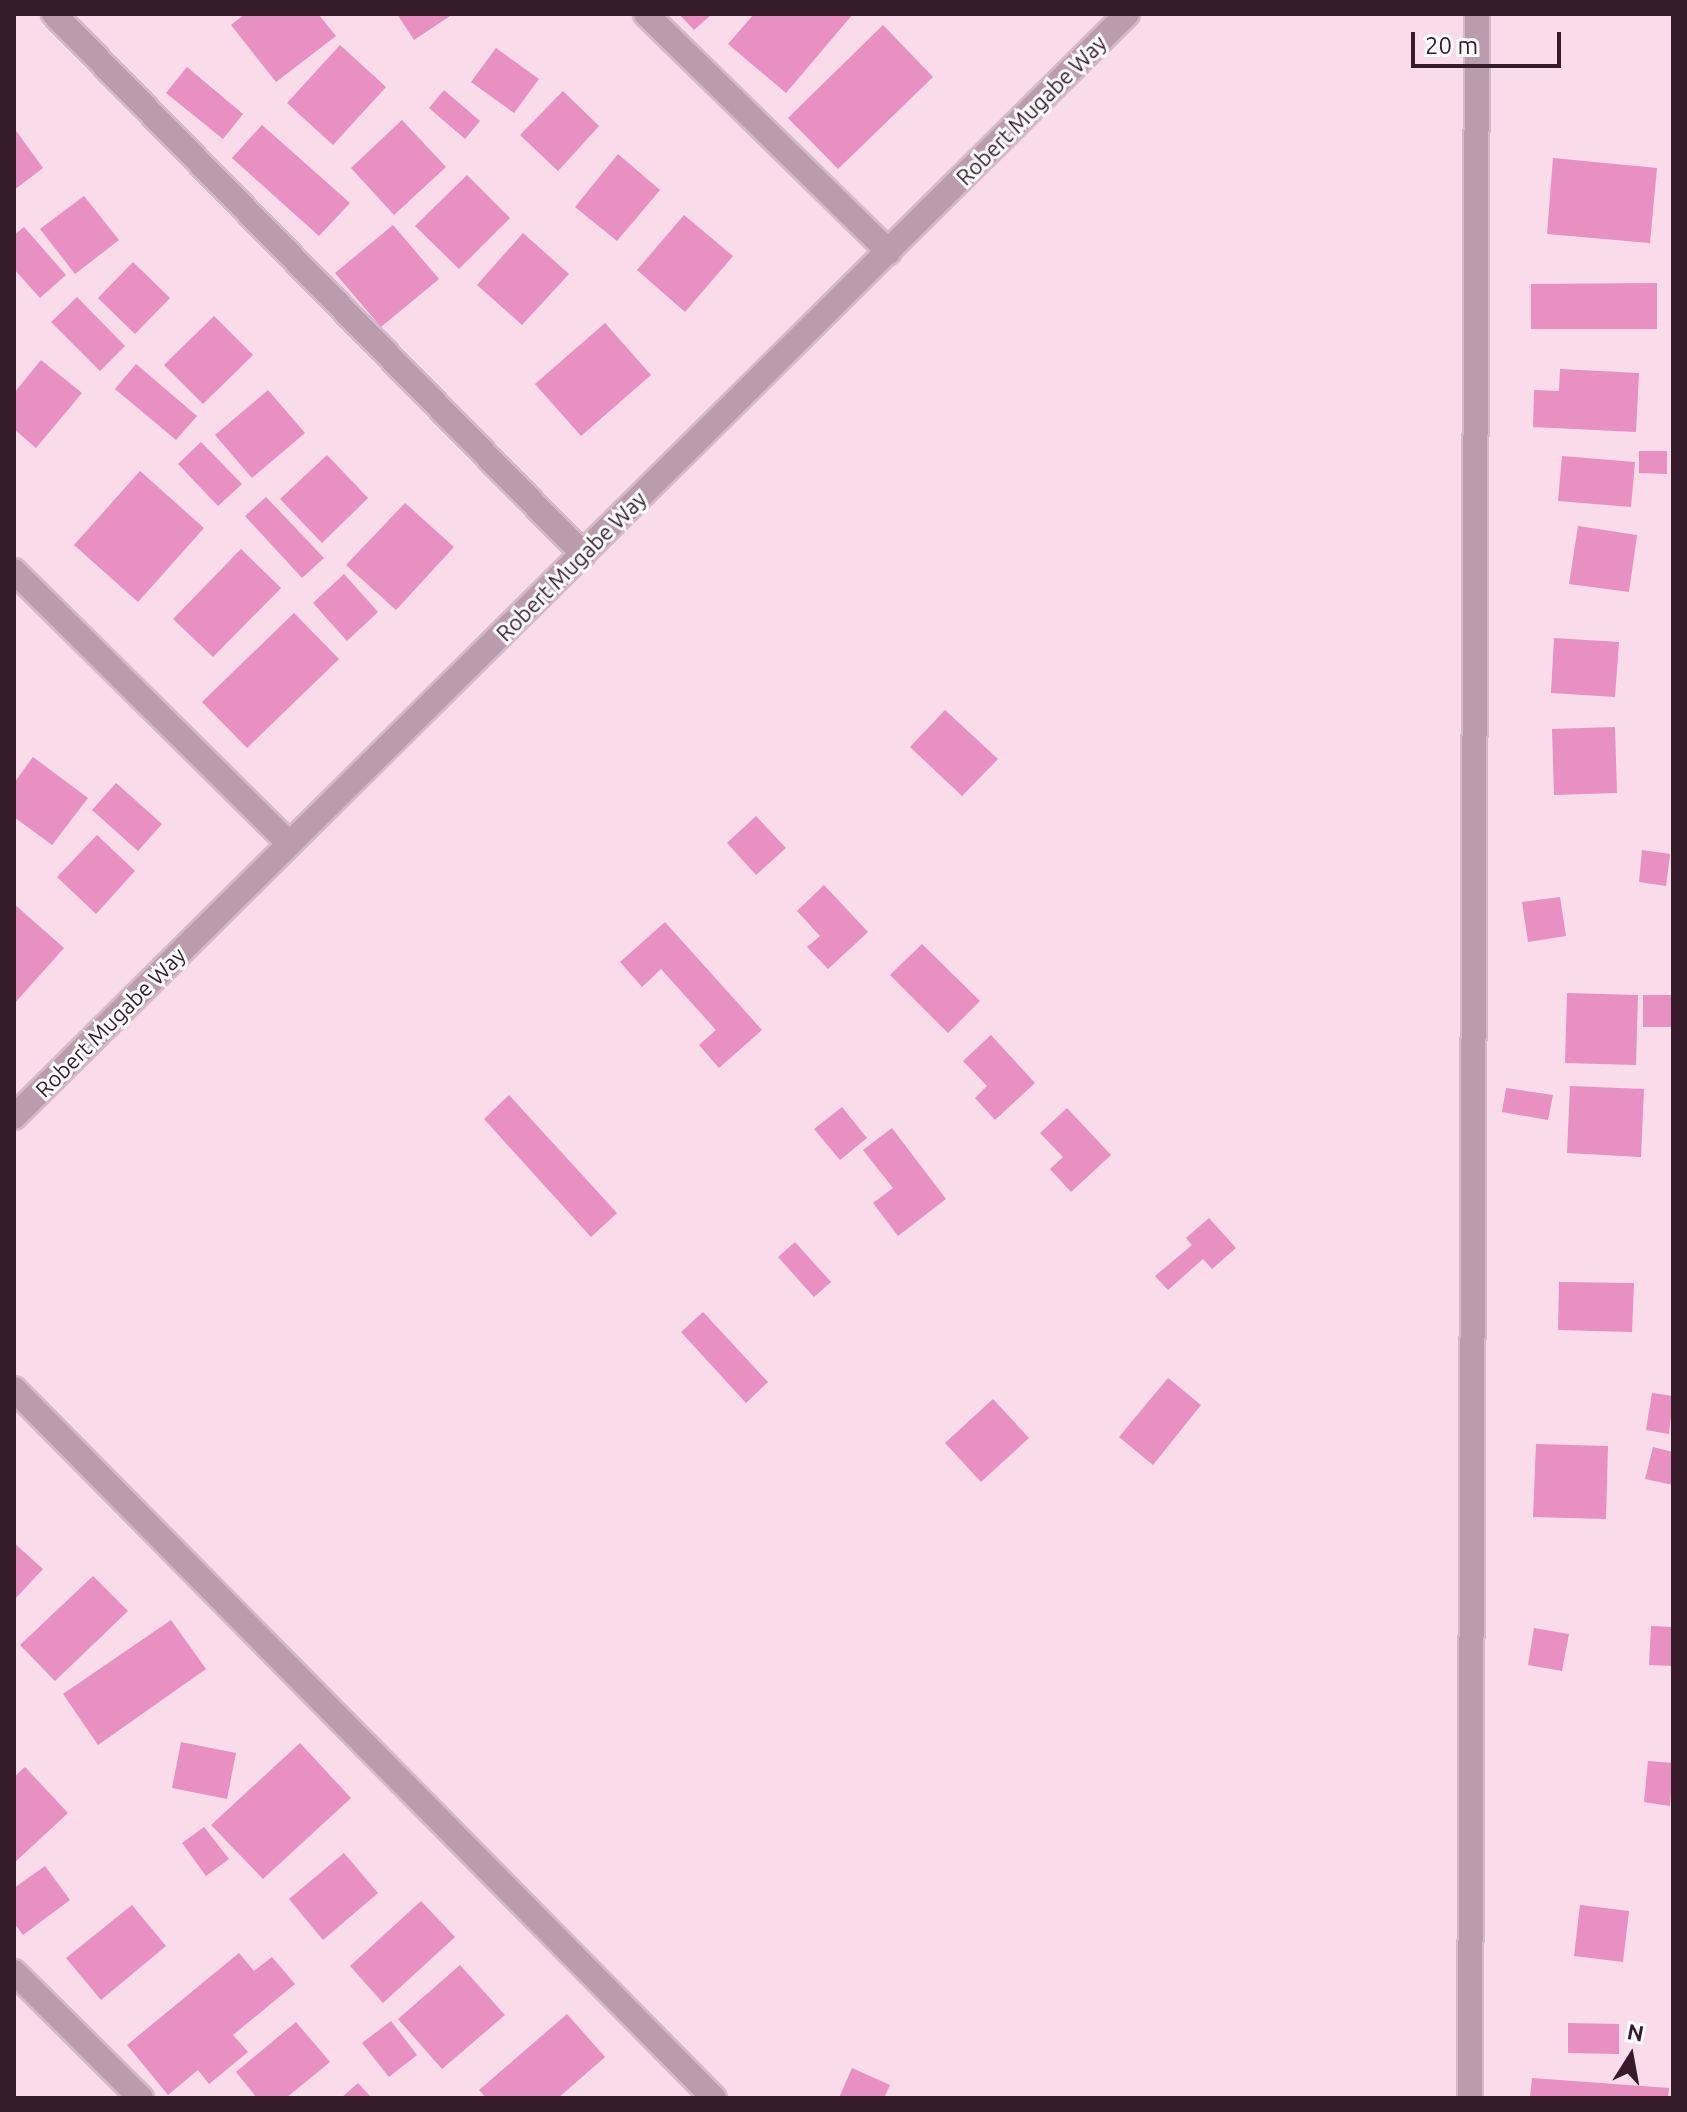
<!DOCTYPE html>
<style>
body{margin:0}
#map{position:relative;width:1687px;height:2112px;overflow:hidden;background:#f9dbea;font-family:Ubuntu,sans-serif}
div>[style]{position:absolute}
.building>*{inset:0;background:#e890c1}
.roads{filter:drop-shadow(2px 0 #d6b9c8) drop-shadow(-2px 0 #d6b9c8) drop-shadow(0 2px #d6b9c8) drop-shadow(0 -2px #d6b9c8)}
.minor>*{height:24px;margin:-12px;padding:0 12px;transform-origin:12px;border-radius:12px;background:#bb9cac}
.tertiary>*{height:24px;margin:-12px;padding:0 12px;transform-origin:12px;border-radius:12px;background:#bb9cac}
span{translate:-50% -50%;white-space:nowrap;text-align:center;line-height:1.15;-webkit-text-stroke:6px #fff;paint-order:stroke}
.street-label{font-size:22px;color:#361c2b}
.frame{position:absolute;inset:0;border:16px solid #361c2b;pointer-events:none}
.north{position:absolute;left:1591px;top:2016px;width:80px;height:80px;-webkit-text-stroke:6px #fff;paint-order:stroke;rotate:11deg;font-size:22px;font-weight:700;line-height:32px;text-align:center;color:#361c2b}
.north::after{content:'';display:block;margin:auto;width:28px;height:36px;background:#361c2b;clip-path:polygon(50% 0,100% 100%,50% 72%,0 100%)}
.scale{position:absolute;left:1411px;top:32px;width:150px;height:36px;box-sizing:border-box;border:4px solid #361c2b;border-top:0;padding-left:10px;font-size:24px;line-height:28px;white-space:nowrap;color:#361c2b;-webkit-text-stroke:6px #fff;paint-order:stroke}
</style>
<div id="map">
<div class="building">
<i style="clip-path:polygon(245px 14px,318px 14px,336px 36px,276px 82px,231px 25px)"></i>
<i style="clip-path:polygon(397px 14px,453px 14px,414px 40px)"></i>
<i style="clip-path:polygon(679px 14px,712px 14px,694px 30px)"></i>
<i style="clip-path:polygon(754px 14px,853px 14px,786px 93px,728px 44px)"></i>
<i style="clip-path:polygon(883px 25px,933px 77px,838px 169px,788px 118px)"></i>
<i style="clip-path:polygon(340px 45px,386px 87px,333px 145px,287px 103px)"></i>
<i style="clip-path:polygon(496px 48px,539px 79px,514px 113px,471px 82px)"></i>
<i style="clip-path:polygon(187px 67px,243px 114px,223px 139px,166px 93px)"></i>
<i style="clip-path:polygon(444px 90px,480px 121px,465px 139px,429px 108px)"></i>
<i style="clip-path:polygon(563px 91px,599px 126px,558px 171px,520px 135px)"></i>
<i style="clip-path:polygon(402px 120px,446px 167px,394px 215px,351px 168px)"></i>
<i style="clip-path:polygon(262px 125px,350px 203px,319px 236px,232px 158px)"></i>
<i style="clip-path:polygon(14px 128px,43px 168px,14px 190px)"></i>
<i style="clip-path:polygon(618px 154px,660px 190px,617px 241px,575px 207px)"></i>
<i style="clip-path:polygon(1553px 158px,1657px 168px,1650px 243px,1547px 234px)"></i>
<i style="clip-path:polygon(467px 175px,510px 218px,459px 269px,415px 226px)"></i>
<i style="clip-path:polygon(84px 196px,119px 240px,75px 274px,40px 229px)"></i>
<i style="clip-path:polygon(684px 215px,733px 256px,685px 312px,637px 270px)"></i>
<i style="clip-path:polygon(393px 225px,439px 279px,381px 327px,335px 273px)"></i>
<i style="clip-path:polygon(24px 227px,66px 275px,40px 298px,14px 269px,14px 235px)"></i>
<i style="clip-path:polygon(523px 233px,569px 274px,522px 325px,477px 285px)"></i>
<i style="clip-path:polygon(133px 262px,170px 298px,135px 334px,98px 298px)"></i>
<i style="clip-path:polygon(1657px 283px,1657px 329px,1531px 329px,1531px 284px)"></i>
<i style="clip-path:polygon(77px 297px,125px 346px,100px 371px,51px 322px)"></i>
<i style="clip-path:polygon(214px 316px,253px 355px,203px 404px,164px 365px)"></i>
<i style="clip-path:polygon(605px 323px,651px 375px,581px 436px,535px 384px)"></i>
<i style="clip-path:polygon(41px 360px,82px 393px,36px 448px,14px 429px,14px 393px)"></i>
<i style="clip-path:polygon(136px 364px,197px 416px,176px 440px,115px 389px)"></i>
<i style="clip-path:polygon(1560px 369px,1639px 373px,1636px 432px,1533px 427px,1534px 390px,1559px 391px)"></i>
<i style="clip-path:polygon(268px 390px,305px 433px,252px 478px,215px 435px)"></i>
<i style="clip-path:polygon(201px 442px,242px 484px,218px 506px,178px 464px)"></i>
<i style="clip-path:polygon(1639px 451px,1667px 451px,1667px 474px,1639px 473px)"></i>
<i style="clip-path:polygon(327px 455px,368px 498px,322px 543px,280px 499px)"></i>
<i style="clip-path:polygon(1562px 456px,1635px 462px,1631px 507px,1558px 501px)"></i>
<i style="clip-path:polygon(140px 471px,204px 528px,138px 602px,74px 545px)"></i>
<i style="clip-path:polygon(266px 497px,324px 558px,302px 578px,245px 516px)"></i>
<i style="clip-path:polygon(405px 503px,454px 547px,396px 610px,346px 565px)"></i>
<i style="clip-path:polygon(1578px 526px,1637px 535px,1629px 592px,1569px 584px)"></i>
<i style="clip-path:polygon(241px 549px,281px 588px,213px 657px,173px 619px)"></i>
<i style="clip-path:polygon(344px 574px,378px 612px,347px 641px,313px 603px)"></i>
<i style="clip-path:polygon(294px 613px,339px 659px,247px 748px,202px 702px)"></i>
<i style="clip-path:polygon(1554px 638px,1619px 642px,1615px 697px,1551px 693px)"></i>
<i style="clip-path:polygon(945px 710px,998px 759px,962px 796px,910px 747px)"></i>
<i style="clip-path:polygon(1615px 727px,1617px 793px,1554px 795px,1552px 729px)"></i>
<i style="clip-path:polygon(33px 757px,88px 798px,52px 845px,14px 817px,14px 783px)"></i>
<i style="clip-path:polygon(116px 783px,162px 824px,138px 851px,92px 810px)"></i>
<i style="clip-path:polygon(756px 816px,786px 848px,756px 875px,727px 843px)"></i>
<i style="clip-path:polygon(97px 835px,135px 871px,96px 914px,57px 877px)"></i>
<i style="clip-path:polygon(1642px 850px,1670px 854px,1666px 886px,1639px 882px)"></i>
<i style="clip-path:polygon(824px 885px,868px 932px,828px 969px,807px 947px,820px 936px,797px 911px)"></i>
<i style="clip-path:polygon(1560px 897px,1566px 936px,1528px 942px,1522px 902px)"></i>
<i style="clip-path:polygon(14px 904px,64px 948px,14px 1004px)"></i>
<i style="clip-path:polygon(665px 922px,762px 1030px,719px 1068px,699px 1045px,716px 1030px,661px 969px,642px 987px,620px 962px)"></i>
<i style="clip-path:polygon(922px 944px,980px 1001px,948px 1033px,890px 975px)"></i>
<i style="clip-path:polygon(1567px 993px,1638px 995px,1636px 1065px,1565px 1063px)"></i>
<i style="clip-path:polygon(1643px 995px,1673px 995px,1673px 1027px,1643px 1027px)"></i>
<i style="clip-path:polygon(991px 1035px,1035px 1083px,995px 1120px,975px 1098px,987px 1086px,963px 1061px)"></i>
<i style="clip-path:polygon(1570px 1086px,1644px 1089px,1641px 1157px,1567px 1153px)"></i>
<i style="clip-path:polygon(1506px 1088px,1553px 1095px,1548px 1120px,1502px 1112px)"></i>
<i style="clip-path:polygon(509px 1095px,617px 1213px,591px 1237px,484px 1119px)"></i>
<i style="clip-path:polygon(842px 1107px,867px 1138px,840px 1160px,814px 1129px)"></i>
<i style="clip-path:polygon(1067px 1108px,1111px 1155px,1071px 1192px,1050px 1169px,1063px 1157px,1040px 1133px)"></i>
<i style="clip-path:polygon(892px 1128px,946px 1199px,898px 1236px,873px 1203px,893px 1188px,863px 1150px)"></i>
<i style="clip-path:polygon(1209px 1218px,1236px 1248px,1212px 1269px,1203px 1259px,1168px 1290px,1155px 1276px,1192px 1245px,1186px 1238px)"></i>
<i style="clip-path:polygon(795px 1242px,831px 1282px,814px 1297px,778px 1257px)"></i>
<i style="clip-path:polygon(1559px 1282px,1634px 1283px,1632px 1332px,1558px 1330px)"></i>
<i style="clip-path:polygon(703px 1312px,768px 1382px,746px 1403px,681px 1332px)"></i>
<i style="clip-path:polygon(1168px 1378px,1201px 1405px,1153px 1465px,1119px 1437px)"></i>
<i style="clip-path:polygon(1652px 1393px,1673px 1396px,1669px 1434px,1646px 1430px)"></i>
<i style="clip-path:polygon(993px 1399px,1029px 1438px,981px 1482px,945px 1443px)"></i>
<i style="clip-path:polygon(1536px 1444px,1608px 1446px,1606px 1519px,1533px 1517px)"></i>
<i style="clip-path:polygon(1653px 1447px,1673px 1452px,1673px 1485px,1645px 1479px)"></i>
<i style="clip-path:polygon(14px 1543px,43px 1569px,14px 1600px)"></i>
<i style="clip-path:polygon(93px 1576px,128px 1611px,55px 1681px,20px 1645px)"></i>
<i style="clip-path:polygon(171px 1620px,206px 1669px,98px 1745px,63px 1694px)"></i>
<i style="clip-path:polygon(1651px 1626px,1673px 1627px,1673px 1666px,1649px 1665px)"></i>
<i style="clip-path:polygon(1534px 1628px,1569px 1634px,1562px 1671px,1528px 1665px)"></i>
<i style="clip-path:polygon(181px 1742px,236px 1753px,227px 1799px,172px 1788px)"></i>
<i style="clip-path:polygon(300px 1743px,351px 1798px,263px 1879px,211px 1825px)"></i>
<i style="clip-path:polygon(1648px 1761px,1673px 1763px,1670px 1806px,1644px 1802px)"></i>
<i style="clip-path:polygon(25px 1767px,68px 1813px,14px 1863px,14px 1777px)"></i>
<i style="clip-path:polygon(204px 1827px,229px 1859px,206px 1876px,182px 1843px)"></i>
<i style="clip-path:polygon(344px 1853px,378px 1893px,323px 1940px,289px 1899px)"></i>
<i style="clip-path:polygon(45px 1866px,70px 1900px,23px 1935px,14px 1923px,14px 1888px)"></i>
<i style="clip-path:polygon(421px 1901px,455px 1937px,383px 2003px,350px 1966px)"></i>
<i style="clip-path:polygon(132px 1905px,166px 1946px,101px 2000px,66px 1958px)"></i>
<i style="clip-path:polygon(1580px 1905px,1629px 1911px,1623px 1962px,1574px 1956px)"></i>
<i style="clip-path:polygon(239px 1953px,254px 1971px,272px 1957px,295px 1984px,233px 2035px,248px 2052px,209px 2084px,198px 2070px,168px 2095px,127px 2045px)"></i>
<i style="clip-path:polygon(460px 1965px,505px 2015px,442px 2069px,398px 2019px)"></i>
<i style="clip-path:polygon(567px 2014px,605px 2057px,558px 2098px,486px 2098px,479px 2090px)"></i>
<i style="clip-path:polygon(391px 2021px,417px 2055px,389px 2077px,362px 2043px)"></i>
<i style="clip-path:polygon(296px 2022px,330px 2062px,286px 2098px,257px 2098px,236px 2072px)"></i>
<i style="clip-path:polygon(1568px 2023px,1619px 2024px,1619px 2054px,1568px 2053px)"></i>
<i style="clip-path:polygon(852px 2068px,890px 2085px,884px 2098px,839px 2098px)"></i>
<i style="clip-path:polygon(1532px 2078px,1669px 2088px,1668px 2098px,1530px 2098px)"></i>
<i style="clip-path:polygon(358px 2083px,372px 2098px,341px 2098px)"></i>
</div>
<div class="roads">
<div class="minor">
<i style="left:54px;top:14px;width:756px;rotate:45.59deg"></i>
<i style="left:646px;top:14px;width:340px;rotate:44.4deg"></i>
<i style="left:14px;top:571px;width:387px;rotate:44.7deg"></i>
<i style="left:14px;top:1389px;width:996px;rotate:45.37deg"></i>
<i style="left:14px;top:1972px;width:179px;rotate:44.8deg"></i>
<i style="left:1470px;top:2098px;width:2084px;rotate:-89.81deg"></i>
</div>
<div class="tertiary">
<i style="left:14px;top:1117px;width:1567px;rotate:-44.74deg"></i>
</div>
</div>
<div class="street-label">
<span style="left:1031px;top:110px;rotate:-45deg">Robert Mugabe Way</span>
<span style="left:571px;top:566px;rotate:-45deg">Robert Mugabe Way</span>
<span style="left:110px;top:1022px;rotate:-45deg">Robert Mugabe Way</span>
</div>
<div class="frame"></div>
<div class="north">N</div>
<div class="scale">20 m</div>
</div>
